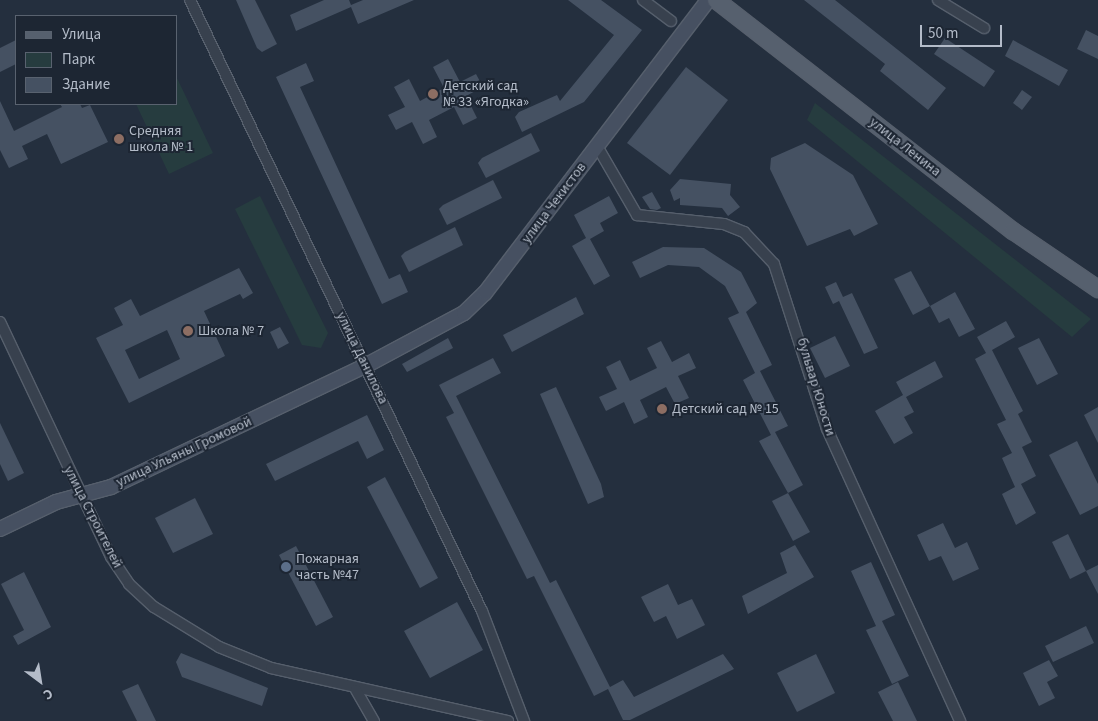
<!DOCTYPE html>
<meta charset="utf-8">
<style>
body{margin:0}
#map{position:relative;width:1098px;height:721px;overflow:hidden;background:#242f3e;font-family:"Source Sans 3",sans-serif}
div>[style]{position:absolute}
.green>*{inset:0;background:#263c3f}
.building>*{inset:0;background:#455162}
.roads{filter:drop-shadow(1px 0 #565f6c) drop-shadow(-1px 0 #565f6c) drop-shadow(0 1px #565f6c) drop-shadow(0 -1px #565f6c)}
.street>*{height:10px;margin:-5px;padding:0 5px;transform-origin:5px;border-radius:5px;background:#38414e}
.secondary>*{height:14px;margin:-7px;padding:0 7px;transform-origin:7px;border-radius:7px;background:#465061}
.primary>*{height:16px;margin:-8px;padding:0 8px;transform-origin:8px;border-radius:8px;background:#56606e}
.dots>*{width:14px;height:14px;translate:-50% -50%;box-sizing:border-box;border:2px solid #1d2633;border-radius:50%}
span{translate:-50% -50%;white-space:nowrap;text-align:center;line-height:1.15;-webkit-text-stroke:4px #1d2633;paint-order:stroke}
.poi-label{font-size:14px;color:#b4bcc9}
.left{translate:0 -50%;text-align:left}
.street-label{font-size:14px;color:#b4bcc9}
.legend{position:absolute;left:15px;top:15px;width:162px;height:90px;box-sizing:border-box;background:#1d2633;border:1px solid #59626f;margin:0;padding:6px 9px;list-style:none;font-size:15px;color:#b4bcc9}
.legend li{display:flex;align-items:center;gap:10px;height:25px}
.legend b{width:25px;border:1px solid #59626f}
.north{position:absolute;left:15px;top:656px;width:50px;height:50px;-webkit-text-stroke:4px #1d2633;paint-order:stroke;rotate:149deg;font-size:14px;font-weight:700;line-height:20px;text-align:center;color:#b4bcc9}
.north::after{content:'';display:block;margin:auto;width:18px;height:22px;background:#b4bcc9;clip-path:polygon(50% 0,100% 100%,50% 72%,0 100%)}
.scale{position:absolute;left:920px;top:25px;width:82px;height:22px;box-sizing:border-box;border:2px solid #b4bcc9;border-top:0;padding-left:6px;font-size:15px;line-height:18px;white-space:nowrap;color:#b4bcc9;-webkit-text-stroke:4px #1d2633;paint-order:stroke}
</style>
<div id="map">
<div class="green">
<i style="clip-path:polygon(176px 76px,213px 153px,169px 174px,136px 104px,176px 104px)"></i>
<i style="clip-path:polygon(815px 103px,1091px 319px,1072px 337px,807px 120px)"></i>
<i style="clip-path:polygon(260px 196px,328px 333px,321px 348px,302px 345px,235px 209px)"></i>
</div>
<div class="building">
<i style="clip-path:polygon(236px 0,255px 0,277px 44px,262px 52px,257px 48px)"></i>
<i style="clip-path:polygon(324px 0,349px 0,351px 5px,363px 0,414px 0,358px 24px,351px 7px,296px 31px,290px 15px)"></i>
<i style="clip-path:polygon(568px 0,601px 0,642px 30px,584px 102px,522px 132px,515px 117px,519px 112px,557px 95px,560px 101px,614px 35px)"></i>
<i style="clip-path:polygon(804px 0,835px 0,946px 88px,928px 110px,880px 71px,885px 64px)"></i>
<i style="clip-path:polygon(1086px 30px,1098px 36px,1098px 59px,1077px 49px)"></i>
<i style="clip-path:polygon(945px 38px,995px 71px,984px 87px,934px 54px)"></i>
<i style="clip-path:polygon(16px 40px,16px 64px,0 72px,0 48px)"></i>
<i style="clip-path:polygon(1013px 40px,1068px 70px,1059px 86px,1005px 56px)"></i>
<i style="clip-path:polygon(448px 59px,460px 82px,476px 74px,483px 87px,466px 96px,477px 118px,463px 125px,454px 107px,429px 120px,437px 137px,423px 144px,412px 122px,396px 130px,388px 115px,405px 107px,394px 87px,409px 79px,420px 101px,444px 88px,433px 67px)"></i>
<i style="clip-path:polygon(306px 63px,314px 81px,300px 87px,389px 279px,400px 274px,408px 292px,382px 304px,276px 77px)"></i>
<i style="clip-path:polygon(686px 67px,728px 100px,670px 175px,627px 143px)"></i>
<i style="clip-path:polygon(1022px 90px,1032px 97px,1022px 110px,1013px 103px)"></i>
<i style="clip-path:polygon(0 101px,14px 131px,62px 107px,60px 104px,80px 104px,82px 108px,90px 105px,108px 142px,61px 164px,47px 134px,22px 146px,28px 159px,9px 168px,0 150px)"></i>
<i style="clip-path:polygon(531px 133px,540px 151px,486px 178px,478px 163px,482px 158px)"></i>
<i style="clip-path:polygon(805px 143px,853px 175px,878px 224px,854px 236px,850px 229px,807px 246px,770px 169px,771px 158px)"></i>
<i style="clip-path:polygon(680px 179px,731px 184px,730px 195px,740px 207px,728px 216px,722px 208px,680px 205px,680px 198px,674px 201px,670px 190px)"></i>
<i style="clip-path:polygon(493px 180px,502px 198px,447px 225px,439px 209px,443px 205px)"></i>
<i style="clip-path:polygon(652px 192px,661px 208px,657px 210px,650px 209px,642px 197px)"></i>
<i style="clip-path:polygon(609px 196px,618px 213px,600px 223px,604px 231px,590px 239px,610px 276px,594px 285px,572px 246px,586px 238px,574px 215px)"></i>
<i style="clip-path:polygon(455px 227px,463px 245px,409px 272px,401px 256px,405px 252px)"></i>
<i style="clip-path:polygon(663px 247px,704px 248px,741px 272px,757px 303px,746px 312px,772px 365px,760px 371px,788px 426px,775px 432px,803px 485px,788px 493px,759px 441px,771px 435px,743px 380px,755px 373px,728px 318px,739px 313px,725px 286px,699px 267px,668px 265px,640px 278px,632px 262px)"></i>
<i style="clip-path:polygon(evenodd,239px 268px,253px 293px,243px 299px,240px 294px,204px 311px,225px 356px,129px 403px,96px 338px,123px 325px,114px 308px,131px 299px,140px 316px,239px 268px,167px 330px,180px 359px,139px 379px,125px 350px,167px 330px)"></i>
<i style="clip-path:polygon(911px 271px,930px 306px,913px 315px,894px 279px)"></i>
<i style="clip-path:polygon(836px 282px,843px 297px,852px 293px,878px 348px,864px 354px,839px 301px,833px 304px,825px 287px)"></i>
<i style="clip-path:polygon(955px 292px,975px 329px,959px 337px,949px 318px,939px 323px,930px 306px)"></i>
<i style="clip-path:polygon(576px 297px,584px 314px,512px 352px,503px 335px)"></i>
<i style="clip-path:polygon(1006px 321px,1015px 337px,992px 350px,1023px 411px,1018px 414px,1032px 442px,1022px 447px,1036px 476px,1021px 484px,1036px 513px,1016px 525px,1002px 494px,1015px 487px,1002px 458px,1012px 453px,997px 424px,1006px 420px,975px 359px,986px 353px,977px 337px)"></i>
<i style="clip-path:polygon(280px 327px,289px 343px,278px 349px,270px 332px)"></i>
<i style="clip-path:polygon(835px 336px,850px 366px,825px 378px,810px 348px)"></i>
<i style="clip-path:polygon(448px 338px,453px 348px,407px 372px,402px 364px)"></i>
<i style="clip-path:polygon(1039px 338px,1058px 374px,1037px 385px,1018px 348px)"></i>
<i style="clip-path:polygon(661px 341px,672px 362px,689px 353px,696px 368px,678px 376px,689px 398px,675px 404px,666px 387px,640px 400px,648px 417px,634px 424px,624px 402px,606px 411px,599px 397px,617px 389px,606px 367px,620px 360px,630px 381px,657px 368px,647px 348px)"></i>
<i style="clip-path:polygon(493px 358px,501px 373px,456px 396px,550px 583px,556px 580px,610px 687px,623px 680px,634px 697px,723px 654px,734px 669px,630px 720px,623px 720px,608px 689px,594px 696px,534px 576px,527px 579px,446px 417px,454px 413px,439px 385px)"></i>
<i style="clip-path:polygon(935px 361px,943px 377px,906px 397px,914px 412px,904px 417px,913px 433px,894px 444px,875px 411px,903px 395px,896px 382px)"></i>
<i style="clip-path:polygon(556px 387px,601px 484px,604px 497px,588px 504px,540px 394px)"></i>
<i style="clip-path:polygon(1098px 407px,1098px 443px,1084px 415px)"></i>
<i style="clip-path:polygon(367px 415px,384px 450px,367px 459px,358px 441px,275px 481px,266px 464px)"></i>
<i style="clip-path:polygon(0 423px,24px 473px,8px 481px,0 464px)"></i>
<i style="clip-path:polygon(1077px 441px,1098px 484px,1098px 506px,1080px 515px,1049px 455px)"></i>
<i style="clip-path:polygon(385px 477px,438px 578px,420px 588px,367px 487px)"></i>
<i style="clip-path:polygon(788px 493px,810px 532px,793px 541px,772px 501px)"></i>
<i style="clip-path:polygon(195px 498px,213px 534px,173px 553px,155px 518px)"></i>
<i style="clip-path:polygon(943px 523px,955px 548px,967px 542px,979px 569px,953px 581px,941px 556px,929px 561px,917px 535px)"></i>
<i style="clip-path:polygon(1068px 534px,1086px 571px,1070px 579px,1052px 542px)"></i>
<i style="clip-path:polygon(795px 545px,814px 577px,748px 614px,742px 596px,787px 573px,780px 553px)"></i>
<i style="clip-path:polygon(296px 546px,333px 617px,316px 626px,279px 555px)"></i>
<i style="clip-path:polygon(871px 562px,895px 615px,882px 621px,909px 676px,892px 684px,866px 630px,876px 626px,851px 571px)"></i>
<i style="clip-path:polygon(1098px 565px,1098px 594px,1086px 571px)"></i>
<i style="clip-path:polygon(24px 572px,51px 627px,18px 645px,13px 636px,24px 630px,1px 584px)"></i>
<i style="clip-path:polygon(668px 584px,678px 605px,692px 599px,705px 625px,677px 639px,666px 616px,654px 622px,641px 597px)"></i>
<i style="clip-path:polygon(457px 602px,483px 650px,430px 678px,404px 631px)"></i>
<i style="clip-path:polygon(1086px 626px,1094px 643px,1053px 662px,1045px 646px)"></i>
<i style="clip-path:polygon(181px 653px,268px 688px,262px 706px,182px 677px,176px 662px)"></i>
<i style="clip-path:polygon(816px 654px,835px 693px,797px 712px,777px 673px)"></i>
<i style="clip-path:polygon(1049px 660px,1058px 676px,1047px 682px,1055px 698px,1039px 706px,1023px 673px)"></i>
<i style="clip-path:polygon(898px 682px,917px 721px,893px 721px,878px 692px)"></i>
<i style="clip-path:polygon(138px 684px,156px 721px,137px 721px,122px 691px)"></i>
</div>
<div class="roads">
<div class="street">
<i style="left:190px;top:0;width:677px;rotate:64.46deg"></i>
<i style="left:482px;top:611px;width:118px;rotate:69.1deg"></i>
<i style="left:643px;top:0;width:35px;rotate:37deg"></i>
<i style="left:938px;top:0;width:54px;rotate:31.3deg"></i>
<i style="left:597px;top:146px;width:80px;rotate:59.9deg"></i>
<i style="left:637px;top:215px;width:87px;rotate:5.9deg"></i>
<i style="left:724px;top:224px;width:22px;rotate:22deg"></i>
<i style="left:744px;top:232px;width:44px;rotate:46.8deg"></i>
<i style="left:774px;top:264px;width:173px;rotate:72.2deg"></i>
<i style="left:827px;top:429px;width:321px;rotate:65.5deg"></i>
<i style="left:0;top:322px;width:260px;rotate:64.7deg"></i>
<i style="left:111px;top:557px;width:32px;rotate:56deg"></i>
<i style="left:129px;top:584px;width:34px;rotate:43deg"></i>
<i style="left:154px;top:607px;width:76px;rotate:31.6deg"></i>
<i style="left:219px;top:647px;width:56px;rotate:22deg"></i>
<i style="left:271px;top:668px;width:243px;rotate:12.6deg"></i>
<i style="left:356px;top:690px;width:36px;rotate:60deg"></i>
</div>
<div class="secondary">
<i style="left:0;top:529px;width:62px;rotate:-25.7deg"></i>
<i style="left:56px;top:502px;width:57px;rotate:-15.3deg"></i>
<i style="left:111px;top:487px;width:281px;rotate:-25.5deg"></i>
<i style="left:365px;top:366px;width:112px;rotate:-28.2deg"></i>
<i style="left:464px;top:313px;width:29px;rotate:-44deg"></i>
<i style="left:485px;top:293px;width:368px;rotate:-52.7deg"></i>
</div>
<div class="primary">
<i style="left:716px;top:0;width:376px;rotate:37.9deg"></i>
<i style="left:1013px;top:231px;width:103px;rotate:34.3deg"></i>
</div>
</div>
<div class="dots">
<i style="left:433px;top:94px;background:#8d6e63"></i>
<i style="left:119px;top:139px;background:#8d6e63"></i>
<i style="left:188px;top:331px;background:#8d6e63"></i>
<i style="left:662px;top:409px;background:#8d6e63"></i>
<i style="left:286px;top:567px;background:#5c6f8a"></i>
</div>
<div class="poi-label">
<span class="left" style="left:443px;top:94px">Детский сад<br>№ 33 «Ягодка»</span>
<span class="left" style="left:129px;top:139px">Средняя<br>школа № 1</span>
<span class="left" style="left:198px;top:331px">Школа № 7</span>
<span class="left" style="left:672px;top:409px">Детский сад № 15</span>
<span class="left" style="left:296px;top:567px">Пожарная<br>часть №47</span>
</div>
<div class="street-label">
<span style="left:905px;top:147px;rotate:38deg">улица Ленина</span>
<span style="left:554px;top:203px;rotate:-53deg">улица Чекистов</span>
<span style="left:362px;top:358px;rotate:64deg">улица Данилова</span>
<span style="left:816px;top:387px;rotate:73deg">бульвар Юности</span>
<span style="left:184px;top:452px;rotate:-25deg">улица Ульяны Громовой</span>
<span style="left:93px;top:517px;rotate:63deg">улица Строителей</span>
</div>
<ul class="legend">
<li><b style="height:6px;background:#56606e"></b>Улица</li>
<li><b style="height:14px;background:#263c3f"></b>Парк</li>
<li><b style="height:14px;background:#455162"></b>Здание</li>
</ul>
<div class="north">С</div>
<div class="scale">50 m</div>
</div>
